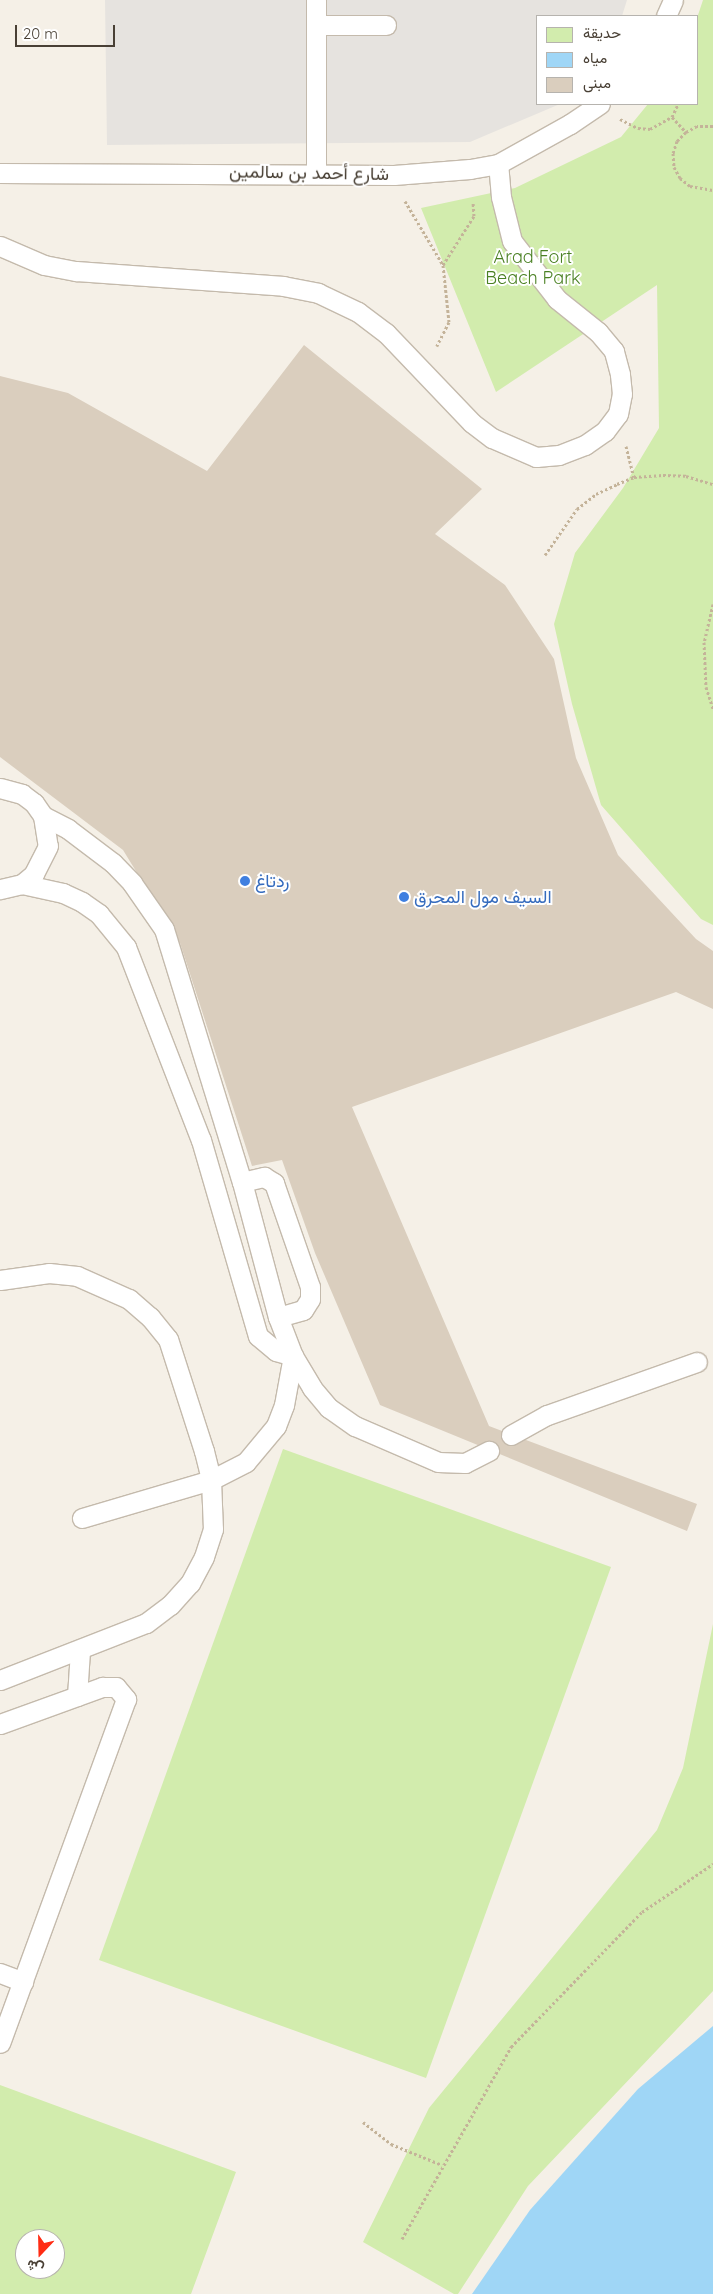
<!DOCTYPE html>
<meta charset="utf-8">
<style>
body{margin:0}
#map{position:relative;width:713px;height:2294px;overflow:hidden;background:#f5f0e7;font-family:Quicksand,Vazirmatn,sans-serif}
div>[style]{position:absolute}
.green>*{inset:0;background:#d2ecad}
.parking>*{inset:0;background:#e6e3df}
.water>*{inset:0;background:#9fd6f6}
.building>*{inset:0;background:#dacebe}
.path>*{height:3px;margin-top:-1.5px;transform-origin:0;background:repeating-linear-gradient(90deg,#c4b399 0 2.5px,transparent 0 5px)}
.roads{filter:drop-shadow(1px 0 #c4baac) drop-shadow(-1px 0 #c4baac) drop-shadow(0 1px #c4baac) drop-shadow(0 -1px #c4baac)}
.service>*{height:19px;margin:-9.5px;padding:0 9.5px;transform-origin:9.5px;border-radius:9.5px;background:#fff}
.dots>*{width:14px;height:14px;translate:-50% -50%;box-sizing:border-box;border:2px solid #fff;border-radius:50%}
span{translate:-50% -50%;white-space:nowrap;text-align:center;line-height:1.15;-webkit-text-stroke:4px #fff;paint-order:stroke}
.street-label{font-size:18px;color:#494035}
.park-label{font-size:18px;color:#4a8023}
.shop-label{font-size:18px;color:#366cbe}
.left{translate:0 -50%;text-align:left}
.legend{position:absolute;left:536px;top:15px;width:162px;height:90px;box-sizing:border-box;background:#fff;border:1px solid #b6b3ae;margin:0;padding:6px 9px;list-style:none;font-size:15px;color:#494035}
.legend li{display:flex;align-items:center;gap:10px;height:25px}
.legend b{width:25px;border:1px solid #b6b3ae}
.north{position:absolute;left:15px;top:2229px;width:50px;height:50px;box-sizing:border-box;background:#fff;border:1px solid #b6b3ae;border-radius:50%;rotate:201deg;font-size:14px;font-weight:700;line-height:20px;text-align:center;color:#494035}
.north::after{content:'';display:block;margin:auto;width:18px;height:22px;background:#ff2c14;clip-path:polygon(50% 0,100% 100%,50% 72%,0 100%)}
.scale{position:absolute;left:15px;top:25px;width:100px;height:22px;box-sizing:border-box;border:2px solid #494035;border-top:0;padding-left:6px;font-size:15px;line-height:18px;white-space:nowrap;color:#494035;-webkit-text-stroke:4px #fff;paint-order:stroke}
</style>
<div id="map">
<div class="green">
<i style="clip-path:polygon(703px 0,713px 0,713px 925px,701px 919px,601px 805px,572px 704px,554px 624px,575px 553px,623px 488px,659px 428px,657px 285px,496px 392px,421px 208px,515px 188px,621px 137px,648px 104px,697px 104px,697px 18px)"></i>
<i style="clip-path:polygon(283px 1449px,611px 1567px,426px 2078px,99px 1960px)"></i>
<i style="clip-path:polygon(713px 1624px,713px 1991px,528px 2186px,458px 2294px,454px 2294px,363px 2242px,429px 2108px,657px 1830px,683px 1768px)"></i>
<i style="clip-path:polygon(evenodd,0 2085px,236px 2172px,191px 2294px,0 2294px,0 2085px,25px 2239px,55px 2239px,55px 2269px,25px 2269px,25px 2239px)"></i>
</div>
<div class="parking">
<i style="clip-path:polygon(105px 0,627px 0,622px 16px,537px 16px,537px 104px,560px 104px,470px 142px,107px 145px)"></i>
</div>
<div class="water">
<i style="clip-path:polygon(713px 2026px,713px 2294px,472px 2294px,530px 2210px,638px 2089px)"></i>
</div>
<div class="building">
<i style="clip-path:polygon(304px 345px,482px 489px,435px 534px,505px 585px,554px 659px,576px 758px,618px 855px,696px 939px,713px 951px,713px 1009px,676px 992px,352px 1107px,489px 1426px,697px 1504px,687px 1531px,380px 1405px,315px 1253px,282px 1160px,252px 1166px,180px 943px,123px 850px,0 757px,0 376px,68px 393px,207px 471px)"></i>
</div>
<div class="path">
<i style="left:672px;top:117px;width:21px;rotate:47deg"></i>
<i style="left:620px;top:119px;width:20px;rotate:27deg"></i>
<i style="left:638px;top:128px;width:12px;rotate:5deg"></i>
<i style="left:650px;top:129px;width:25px;rotate:-29deg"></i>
<i style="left:672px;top:117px;width:14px;rotate:-65deg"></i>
<i style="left:713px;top:126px;width:16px;rotate:180deg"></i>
<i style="left:697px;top:126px;width:13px;rotate:151deg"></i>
<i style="left:686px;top:132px;width:13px;rotate:135deg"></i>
<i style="left:677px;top:141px;width:13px;rotate:108deg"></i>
<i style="left:673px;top:153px;width:14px;rotate:86deg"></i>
<i style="left:674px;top:167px;width:13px;rotate:61deg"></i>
<i style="left:680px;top:178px;width:13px;rotate:39deg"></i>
<i style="left:690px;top:186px;width:23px;rotate:10deg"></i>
<i style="left:405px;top:201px;width:74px;rotate:59.3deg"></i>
<i style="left:443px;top:265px;width:57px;rotate:84deg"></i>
<i style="left:449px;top:322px;width:27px;rotate:117deg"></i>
<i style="left:443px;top:265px;width:58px;rotate:-57.7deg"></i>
<i style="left:474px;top:216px;width:14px;rotate:-94deg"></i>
<i style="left:626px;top:446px;width:32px;rotate:76deg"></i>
<i style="left:545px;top:555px;width:56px;rotate:-55.2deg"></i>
<i style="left:577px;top:509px;width:24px;rotate:-38deg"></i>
<i style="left:596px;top:494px;width:23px;rotate:-25deg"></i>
<i style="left:617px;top:484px;width:18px;rotate:-22deg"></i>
<i style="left:634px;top:477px;width:29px;rotate:-4deg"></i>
<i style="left:663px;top:475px;width:23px;rotate:2deg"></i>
<i style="left:686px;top:476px;width:28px;rotate:17deg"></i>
<i style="left:713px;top:604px;width:39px;rotate:103deg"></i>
<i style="left:704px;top:642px;width:45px;rotate:87.5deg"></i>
<i style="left:706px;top:687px;width:23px;rotate:72deg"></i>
<i style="left:363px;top:2122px;width:36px;rotate:38deg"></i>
<i style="left:391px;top:2144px;width:55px;rotate:22.4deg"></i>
<i style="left:402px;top:2239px;width:221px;rotate:-60.4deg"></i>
<i style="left:511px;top:2047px;width:188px;rotate:-45.9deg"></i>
<i style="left:642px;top:1912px;width:86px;rotate:-34.1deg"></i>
</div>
<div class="roads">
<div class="service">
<i style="left:666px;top:16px;width:17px;rotate:-66deg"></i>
<i style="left:316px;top:25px;width:70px"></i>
<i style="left:316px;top:172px;width:172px;rotate:-90deg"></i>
<i style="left:0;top:173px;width:394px;rotate:0.3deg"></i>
<i style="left:394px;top:175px;width:76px;rotate:-4.5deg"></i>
<i style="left:470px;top:169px;width:28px;rotate:-10deg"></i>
<i style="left:498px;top:164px;width:82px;rotate:-29.1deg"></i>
<i style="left:570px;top:124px;width:36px;rotate:-34deg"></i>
<i style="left:0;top:246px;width:48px;rotate:23.4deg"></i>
<i style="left:44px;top:265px;width:33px;rotate:11deg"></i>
<i style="left:76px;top:271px;width:208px;rotate:4.1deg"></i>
<i style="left:283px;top:286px;width:36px;rotate:11deg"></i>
<i style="left:318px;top:293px;width:44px;rotate:25.4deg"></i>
<i style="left:358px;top:312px;width:35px;rotate:37deg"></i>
<i style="left:386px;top:333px;width:124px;rotate:46.3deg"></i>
<i style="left:472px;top:423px;width:25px;rotate:37deg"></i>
<i style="left:492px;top:438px;width:48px;rotate:23.4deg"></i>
<i style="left:536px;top:457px;width:23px;rotate:-5deg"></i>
<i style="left:559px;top:455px;width:28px;rotate:-21deg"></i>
<i style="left:585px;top:445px;width:24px;rotate:-35deg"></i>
<i style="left:605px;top:431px;width:21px;rotate:-53deg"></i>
<i style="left:618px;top:414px;width:20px;rotate:-79deg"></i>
<i style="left:622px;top:394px;width:20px;rotate:-96deg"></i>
<i style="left:620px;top:374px;width:24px;rotate:-105deg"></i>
<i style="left:614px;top:351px;width:25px;rotate:-130deg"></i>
<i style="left:598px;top:332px;width:53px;rotate:-141.2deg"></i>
<i style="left:557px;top:299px;width:73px;rotate:-127.8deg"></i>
<i style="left:512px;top:241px;width:45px;rotate:-104deg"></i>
<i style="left:501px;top:197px;width:33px;rotate:-95deg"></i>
<i style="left:0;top:788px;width:23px;rotate:15deg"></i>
<i style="left:22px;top:794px;width:15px;rotate:37deg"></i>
<i style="left:34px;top:803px;width:16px;rotate:55deg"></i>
<i style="left:43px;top:816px;width:30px;rotate:81deg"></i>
<i style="left:48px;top:846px;width:31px;rotate:117deg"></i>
<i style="left:34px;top:874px;width:16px;rotate:140deg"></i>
<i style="left:22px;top:884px;width:23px;rotate:167deg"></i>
<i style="left:43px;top:816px;width:28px;rotate:27deg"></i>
<i style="left:68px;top:829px;width:56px;rotate:37.1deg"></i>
<i style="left:113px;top:863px;width:28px;rotate:46deg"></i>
<i style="left:132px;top:883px;width:56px;rotate:55.2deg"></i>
<i style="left:164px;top:929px;width:265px;rotate:72.9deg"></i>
<i style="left:242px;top:1182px;width:140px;rotate:75.1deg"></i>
<i style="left:278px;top:1317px;width:42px;rotate:69deg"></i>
<i style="left:293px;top:1356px;width:37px;rotate:59deg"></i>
<i style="left:312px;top:1388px;width:26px;rotate:50deg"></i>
<i style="left:329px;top:1408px;width:32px;rotate:35deg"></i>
<i style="left:355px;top:1426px;width:90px;rotate:23.4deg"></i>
<i style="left:438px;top:1462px;width:27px;rotate:2deg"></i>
<i style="left:465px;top:1463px;width:27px;rotate:-27deg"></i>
<i style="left:22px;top:884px;width:42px;rotate:12.4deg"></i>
<i style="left:63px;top:893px;width:21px;rotate:25deg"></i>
<i style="left:82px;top:902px;width:21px;rotate:35deg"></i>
<i style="left:99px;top:914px;width:43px;rotate:50.7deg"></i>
<i style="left:126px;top:947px;width:207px;rotate:68.8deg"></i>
<i style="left:201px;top:1140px;width:204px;rotate:73.8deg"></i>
<i style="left:258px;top:1336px;width:23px;rotate:40deg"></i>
<i style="left:276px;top:1351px;width:18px;rotate:16deg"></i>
<i style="left:242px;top:1182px;width:23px;rotate:-13deg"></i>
<i style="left:264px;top:1177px;width:12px;rotate:31deg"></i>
<i style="left:274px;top:1183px;width:110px;rotate:70.9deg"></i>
<i style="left:310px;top:1287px;width:12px;rotate:90deg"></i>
<i style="left:310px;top:1299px;width:13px;rotate:122deg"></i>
<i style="left:303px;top:1310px;width:26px;rotate:164deg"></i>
<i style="left:0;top:1280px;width:49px;rotate:-8.1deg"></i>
<i style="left:49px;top:1273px;width:28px;rotate:6deg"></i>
<i style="left:77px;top:1276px;width:57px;rotate:23.9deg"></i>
<i style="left:129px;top:1299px;width:28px;rotate:41deg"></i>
<i style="left:150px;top:1317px;width:28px;rotate:51deg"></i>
<i style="left:168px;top:1339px;width:118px;rotate:72.2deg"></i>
<i style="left:204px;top:1451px;width:30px;rotate:76deg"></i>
<i style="left:211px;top:1480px;width:49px;rotate:87.7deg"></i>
<i style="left:213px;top:1529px;width:29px;rotate:108deg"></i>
<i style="left:204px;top:1557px;width:30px;rotate:118deg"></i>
<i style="left:190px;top:1583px;width:30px;rotate:132deg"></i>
<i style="left:170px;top:1605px;width:30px;rotate:143deg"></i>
<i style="left:146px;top:1623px;width:157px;rotate:158.7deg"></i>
<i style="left:511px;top:1435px;width:41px;rotate:-29.1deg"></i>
<i style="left:547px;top:1415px;width:159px;rotate:-19.5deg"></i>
<i style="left:82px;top:1518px;width:134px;rotate:-16.4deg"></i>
<i style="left:211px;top:1480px;width:39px;rotate:-27deg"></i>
<i style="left:246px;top:1462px;width:47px;rotate:-50.2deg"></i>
<i style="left:276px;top:1426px;width:22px;rotate:-69deg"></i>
<i style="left:284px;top:1405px;width:50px;rotate:-79.6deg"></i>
<i style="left:77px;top:1696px;width:45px;rotate:-86.2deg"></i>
<i style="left:0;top:1724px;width:109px;rotate:-19.9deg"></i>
<i style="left:102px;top:1687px;width:14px"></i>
<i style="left:116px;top:1687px;width:16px;rotate:50deg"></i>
<i style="left:126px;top:1699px;width:366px;rotate:110.1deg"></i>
<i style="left:0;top:1973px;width:25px;rotate:21deg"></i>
</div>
</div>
<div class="dots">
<i style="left:245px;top:881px;background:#3f7fe0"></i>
<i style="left:404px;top:897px;background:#3f7fe0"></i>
</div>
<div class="street-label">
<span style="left:309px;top:173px;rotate:1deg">شارع أحمد بن سالمين</span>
</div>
<div class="park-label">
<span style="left:533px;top:268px">Arad Fort<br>Beach Park</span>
</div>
<div class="shop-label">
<span class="left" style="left:255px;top:881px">ردتاغ</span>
<span class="left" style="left:414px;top:897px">السيف مول المحرق</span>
</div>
<ul class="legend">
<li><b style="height:14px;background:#d2ecad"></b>حديقة</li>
<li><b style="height:14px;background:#9fd6f6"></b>مياه</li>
<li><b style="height:14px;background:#dacebe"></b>مبنى</li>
</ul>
<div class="north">ش</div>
<div class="scale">20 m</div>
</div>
